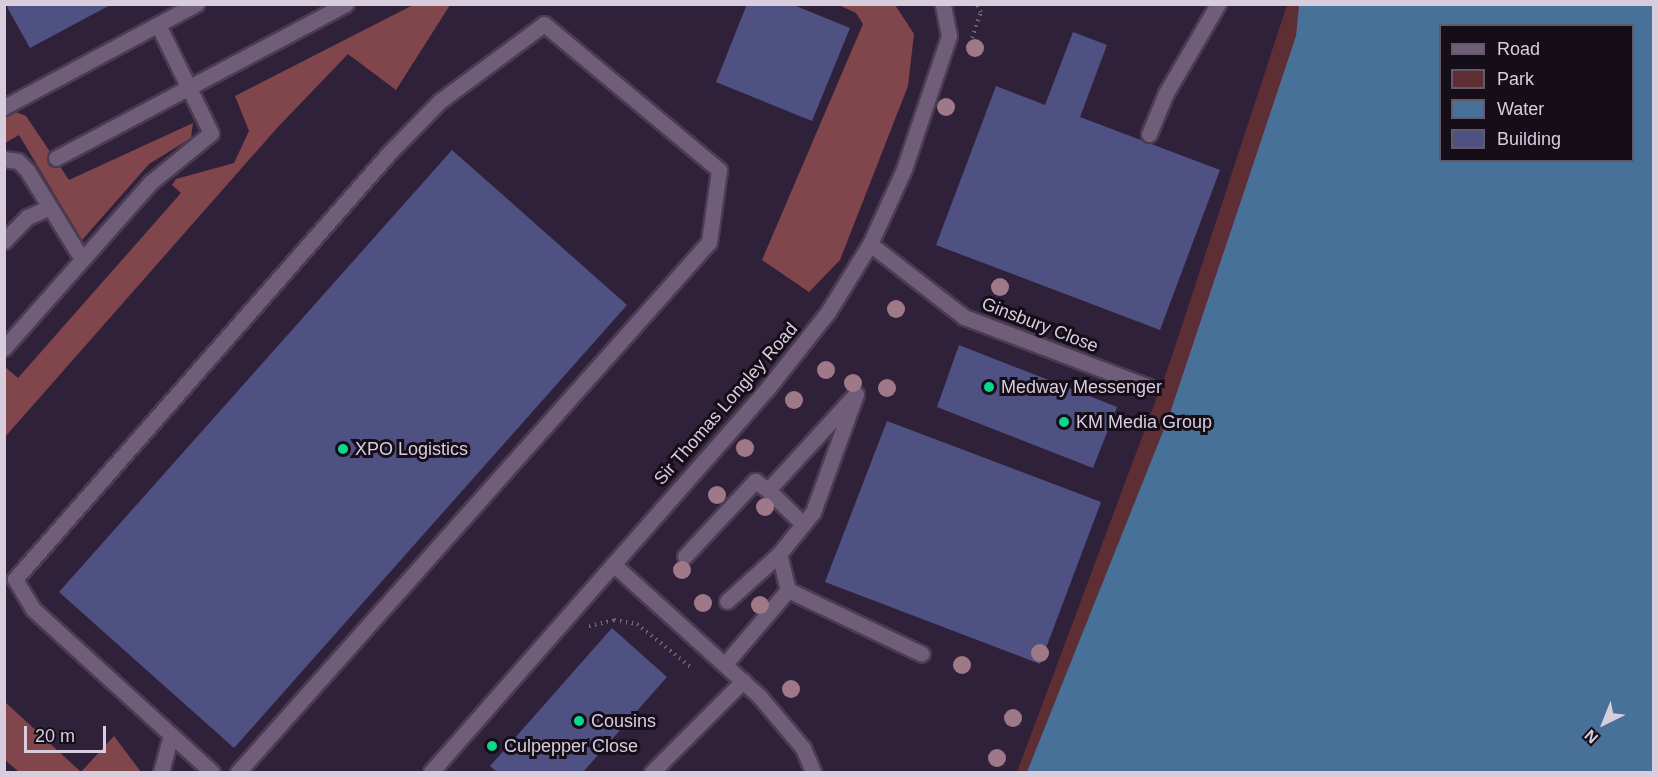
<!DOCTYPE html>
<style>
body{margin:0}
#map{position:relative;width:1658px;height:777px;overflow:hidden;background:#30213a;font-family:Arial,sans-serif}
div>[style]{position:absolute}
.green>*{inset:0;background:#5d2e34}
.forest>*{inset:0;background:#80464c}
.water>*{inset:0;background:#48719a}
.building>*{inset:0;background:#505183}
.path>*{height:4px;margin-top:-2px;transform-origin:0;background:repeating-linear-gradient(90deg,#72657b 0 1.5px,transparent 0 6px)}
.roads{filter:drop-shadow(2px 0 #4a3c51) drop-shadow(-2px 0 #4a3c51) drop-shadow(0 2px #4a3c51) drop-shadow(0 -2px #4a3c51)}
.service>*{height:15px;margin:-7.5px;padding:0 7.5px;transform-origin:7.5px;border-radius:7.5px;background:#6f5d7a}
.minor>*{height:15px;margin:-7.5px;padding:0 7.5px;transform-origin:7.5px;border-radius:7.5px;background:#6f5d7a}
.trees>*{width:18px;height:18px;margin:-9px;border-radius:50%;background:#9f7987}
.dots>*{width:16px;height:16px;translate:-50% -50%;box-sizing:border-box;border:3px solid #150e19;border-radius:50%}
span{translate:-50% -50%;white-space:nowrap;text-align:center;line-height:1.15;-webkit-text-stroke:6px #150e19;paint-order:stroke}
.street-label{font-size:18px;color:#d7cddd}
.poi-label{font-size:18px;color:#d7cddd}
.left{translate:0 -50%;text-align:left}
.frame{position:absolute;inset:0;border:6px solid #d7cddd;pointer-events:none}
.legend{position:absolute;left:1439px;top:24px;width:195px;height:138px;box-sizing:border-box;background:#150e19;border:2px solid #635a67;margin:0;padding:8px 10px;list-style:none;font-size:18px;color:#d7cddd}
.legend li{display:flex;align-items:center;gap:12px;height:30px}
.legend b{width:30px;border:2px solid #635a67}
.north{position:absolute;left:1574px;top:693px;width:60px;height:60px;-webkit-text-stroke:4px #150e19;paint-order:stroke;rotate:223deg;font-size:16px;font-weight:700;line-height:24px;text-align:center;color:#d7cddd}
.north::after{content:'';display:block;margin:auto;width:21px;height:27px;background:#d7cddd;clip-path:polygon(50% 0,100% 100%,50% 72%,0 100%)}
.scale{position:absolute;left:24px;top:726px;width:82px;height:27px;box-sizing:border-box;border:3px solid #d7cddd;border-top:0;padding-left:8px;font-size:18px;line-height:21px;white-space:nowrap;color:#d7cddd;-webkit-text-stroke:4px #150e19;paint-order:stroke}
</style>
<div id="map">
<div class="green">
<i style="clip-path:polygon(1287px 5px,1325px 5px,1122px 772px,1017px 772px,1170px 362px)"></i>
</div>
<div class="forest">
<i style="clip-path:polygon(415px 4px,450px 5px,396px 90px,348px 54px,277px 128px,5px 437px,5px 367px,18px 378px,181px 193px,172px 185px,176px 179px,234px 163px,249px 131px,235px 96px)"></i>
<i style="clip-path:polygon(839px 5px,895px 5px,914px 34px,908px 86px,840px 260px,809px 292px,762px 260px,863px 24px,856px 13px)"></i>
<i style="clip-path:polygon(11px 110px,26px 116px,69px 180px,193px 123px,191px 138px,149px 164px,82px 240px,19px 135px,5px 143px,5px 114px)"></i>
<i style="clip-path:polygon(5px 702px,81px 772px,114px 736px,141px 772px,19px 772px,5px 760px)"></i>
</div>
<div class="water">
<i style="clip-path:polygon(evenodd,1299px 5px,1653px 5px,1653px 772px,1027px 772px,1168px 419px,1296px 36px,1299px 5px,1440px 26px,1632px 26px,1632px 160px,1440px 160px,1440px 26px)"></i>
</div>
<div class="building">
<i style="clip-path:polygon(13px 4px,112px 4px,30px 48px,7px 7px)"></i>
<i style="clip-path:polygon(747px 4px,791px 4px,850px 28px,812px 121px,716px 82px)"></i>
<i style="clip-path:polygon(1073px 32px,1107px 45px,1080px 117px,1220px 170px,1160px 330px,936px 245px,996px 86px,1045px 105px)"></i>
<i style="clip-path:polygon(452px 150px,627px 305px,234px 748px,59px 592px)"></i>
<i style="clip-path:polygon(959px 345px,1117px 407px,1093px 468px,937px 407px)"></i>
<i style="clip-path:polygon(887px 421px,1101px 502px,1040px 664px,825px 582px)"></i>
<i style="clip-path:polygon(612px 628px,667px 677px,583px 772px,497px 772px,490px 766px)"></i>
</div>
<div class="path">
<i style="left:972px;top:38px;width:28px;rotate:-71deg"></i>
<i style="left:981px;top:12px;width:9px;rotate:-117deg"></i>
<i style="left:589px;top:626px;width:26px;rotate:-13deg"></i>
<i style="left:614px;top:620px;width:23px;rotate:10deg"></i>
<i style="left:637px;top:624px;width:72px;rotate:38.8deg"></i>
</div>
<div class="roads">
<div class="service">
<i style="left:1149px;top:134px;width:44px;rotate:-67.5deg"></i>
<i style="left:1166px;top:93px;width:103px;rotate:-59.7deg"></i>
<i style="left:56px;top:158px;width:328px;rotate:-28deg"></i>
<i style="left:4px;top:159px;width:14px;rotate:8deg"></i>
<i style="left:18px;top:161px;width:13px;rotate:45deg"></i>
<i style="left:27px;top:170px;width:105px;rotate:58.3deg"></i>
<i style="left:4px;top:241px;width:33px;rotate:-46deg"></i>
<i style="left:27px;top:217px;width:23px;rotate:-23deg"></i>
<i style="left:870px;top:244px;width:119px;rotate:37.8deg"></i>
<i style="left:964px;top:317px;width:196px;rotate:20.7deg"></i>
<i style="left:4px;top:348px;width:222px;rotate:-48.5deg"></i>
<i style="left:151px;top:182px;width:77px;rotate:-39.2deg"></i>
<i style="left:211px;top:133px;width:120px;rotate:-116.1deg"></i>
<i style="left:768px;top:490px;width:49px;rotate:44.2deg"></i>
<i style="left:685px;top:556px;width:103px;rotate:-47deg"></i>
<i style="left:755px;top:481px;width:16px;rotate:35deg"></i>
<i style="left:768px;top:490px;width:130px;rotate:-47.5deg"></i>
<i style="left:856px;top:394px;width:126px;rotate:110deg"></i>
<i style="left:813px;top:512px;width:54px;rotate:129deg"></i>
<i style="left:613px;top:564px;width:198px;rotate:42.1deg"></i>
<i style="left:760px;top:697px;width:67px;rotate:49.9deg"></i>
<i style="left:803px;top:748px;width:26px;rotate:67deg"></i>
<i style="left:727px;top:601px;width:70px;rotate:-42.1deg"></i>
<i style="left:779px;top:554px;width:37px;rotate:76deg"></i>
<i style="left:725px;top:664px;width:97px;rotate:-49.6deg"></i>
<i style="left:788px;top:590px;width:148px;rotate:25.5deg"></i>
<i style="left:161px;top:772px;width:38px;rotate:-75deg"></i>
<i style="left:212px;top:772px;width:242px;rotate:-137.7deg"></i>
<i style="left:33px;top:609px;width:35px;rotate:-121deg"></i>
<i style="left:15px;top:579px;width:568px;rotate:-48.71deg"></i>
<i style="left:390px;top:152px;width:71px;rotate:-45.6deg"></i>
<i style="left:440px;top:101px;width:129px;rotate:-36.5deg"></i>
<i style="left:544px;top:24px;width:228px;rotate:39.8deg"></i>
<i style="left:719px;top:170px;width:73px;rotate:97.9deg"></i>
<i style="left:709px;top:242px;width:709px;rotate:131.63deg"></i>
<i style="left:652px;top:772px;width:129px;rotate:-45deg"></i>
</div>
<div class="minor">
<i style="left:4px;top:107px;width:218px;rotate:-28.2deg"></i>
<i style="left:431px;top:772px;width:509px;rotate:-48.74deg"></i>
<i style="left:767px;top:389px;width:98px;rotate:-51.6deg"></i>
<i style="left:828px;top:312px;width:80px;rotate:-58.3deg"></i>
<i style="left:870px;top:244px;width:82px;rotate:-65.6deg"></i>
<i style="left:904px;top:169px;width:140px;rotate:-71.3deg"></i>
<i style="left:949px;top:36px;width:33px;rotate:-101deg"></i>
</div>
</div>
<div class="trees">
<i style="left:975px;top:48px"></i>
<i style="left:946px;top:107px"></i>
<i style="left:1000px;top:287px"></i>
<i style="left:896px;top:309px"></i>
<i style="left:826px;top:370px"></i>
<i style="left:853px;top:383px"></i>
<i style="left:887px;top:388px"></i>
<i style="left:794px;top:400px"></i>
<i style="left:745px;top:448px"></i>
<i style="left:717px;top:495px"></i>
<i style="left:765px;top:507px"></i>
<i style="left:682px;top:570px"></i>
<i style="left:703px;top:603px"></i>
<i style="left:760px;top:605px"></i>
<i style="left:1040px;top:653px"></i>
<i style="left:962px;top:665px"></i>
<i style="left:791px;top:689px"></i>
<i style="left:1013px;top:718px"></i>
<i style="left:997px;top:758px"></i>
</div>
<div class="dots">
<i style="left:989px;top:387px;background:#09d98b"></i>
<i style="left:1064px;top:422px;background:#09d98b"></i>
<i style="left:343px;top:449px;background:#09d98b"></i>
<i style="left:579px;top:721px;background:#09d98b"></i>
<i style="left:492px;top:746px;background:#09d98b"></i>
</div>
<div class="street-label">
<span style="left:1040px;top:325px;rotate:21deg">Ginsbury Close</span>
<span style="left:726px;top:404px;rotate:-49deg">Sir Thomas Longley Road</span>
</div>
<div class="poi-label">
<span class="left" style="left:1001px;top:387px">Medway Messenger</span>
<span class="left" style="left:1076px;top:422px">KM Media Group</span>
<span class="left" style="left:355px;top:449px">XPO Logistics</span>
<span class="left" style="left:591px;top:721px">Cousins</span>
<span class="left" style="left:504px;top:746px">Culpepper Close</span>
</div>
<div class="frame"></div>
<ul class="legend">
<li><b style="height:8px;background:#6f5d7a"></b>Road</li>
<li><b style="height:16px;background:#5d2e34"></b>Park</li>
<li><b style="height:16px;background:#48719a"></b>Water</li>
<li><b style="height:16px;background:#505183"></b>Building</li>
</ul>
<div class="north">N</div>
<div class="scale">20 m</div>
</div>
